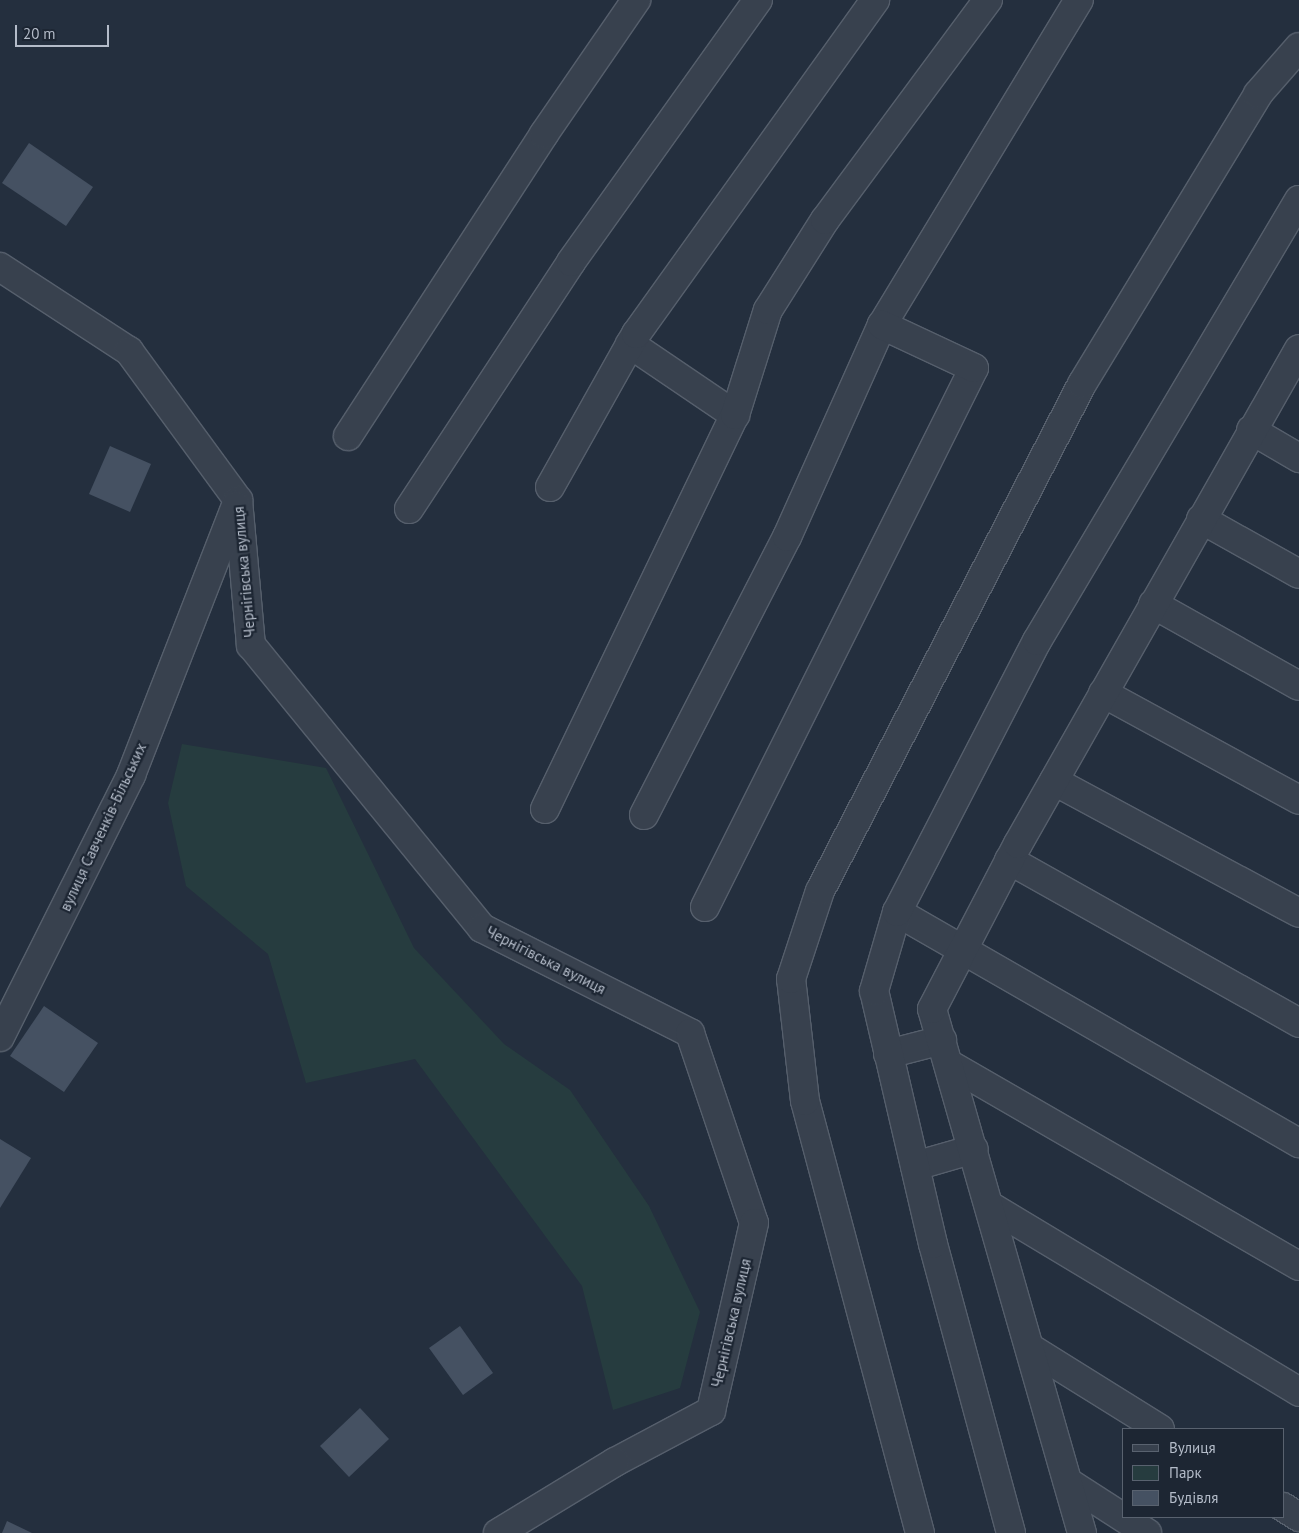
<!DOCTYPE html>
<meta charset="utf-8">
<style>
body{margin:0}
#map{position:relative;width:1299px;height:1533px;overflow:hidden;background:#242f3e;font-family:"PT Sans",sans-serif}
div>[style]{position:absolute}
.green>*{inset:0;background:#263c3f}
.building>*{inset:0;background:#455162}
.roads{filter:drop-shadow(1px 0 #565f6c) drop-shadow(-1px 0 #565f6c) drop-shadow(0 1px #565f6c) drop-shadow(0 -1px #565f6c)}
.minor>*{height:28px;margin:-14px;padding:0 14px;transform-origin:14px;border-radius:14px;background:#38414e}
span{translate:-50% -50%;white-space:nowrap;text-align:center;line-height:1.15;-webkit-text-stroke:4.5px #1d2633;paint-order:stroke}
.street-label{font-size:15px;color:#b4bcc9}
.legend{position:absolute;left:1122px;top:1428px;width:162px;height:90px;box-sizing:border-box;background:#1d2633;border:1px solid #59626f;margin:0;padding:6px 9px;list-style:none;font-size:15px;color:#b4bcc9}
.legend li{display:flex;align-items:center;gap:10px;height:25px}
.legend b{width:25px;border:1px solid #59626f}
.scale{position:absolute;left:15px;top:25px;width:94px;height:22px;box-sizing:border-box;border:2px solid #b4bcc9;border-top:0;padding-left:6px;font-size:15px;line-height:18px;white-space:nowrap;color:#b4bcc9;-webkit-text-stroke:4px #1d2633;paint-order:stroke}
</style>
<div id="map">
<div class="green">
<i style="clip-path:polygon(182px 744px,326px 768px,414px 948px,504px 1044px,570px 1090px,649px 1206px,700px 1312px,680px 1388px,613px 1410px,582px 1286px,415px 1059px,306px 1083px,268px 954px,186px 886px,168px 803px)"></i>
</div>
<div class="building">
<i style="clip-path:polygon(29px 143px,93px 187px,66px 226px,2px 183px)"></i>
<i style="clip-path:polygon(110px 446px,151px 464px,130px 512px,89px 494px)"></i>
<i style="clip-path:polygon(44px 1006px,98px 1043px,64px 1092px,10px 1056px)"></i>
<i style="clip-path:polygon(0 1139px,31px 1158px,0 1208px)"></i>
<i style="clip-path:polygon(460px 1326px,493px 1373px,463px 1395px,429px 1348px)"></i>
<i style="clip-path:polygon(360px 1408px,389px 1439px,349px 1477px,320px 1446px)"></i>
<i style="clip-path:polygon(7px 1521px,32px 1533px,2px 1533px)"></i>
</div>
<div class="roads">
<div class="minor">
<i style="left:0;top:267px;width:154px;rotate:33.1deg"></i>
<i style="left:129px;top:351px;width:185px;rotate:53.8deg"></i>
<i style="left:238px;top:500px;width:146px;rotate:84.9deg"></i>
<i style="left:251px;top:645px;width:365px;rotate:50.8deg"></i>
<i style="left:482px;top:928px;width:233px;rotate:26.8deg"></i>
<i style="left:690px;top:1033px;width:200px;rotate:71.4deg"></i>
<i style="left:754px;top:1223px;width:193px;rotate:102.9deg"></i>
<i style="left:711px;top:1411px;width:109px;rotate:152deg"></i>
<i style="left:615px;top:1462px;width:137px;rotate:148.7deg"></i>
<i style="left:630px;top:344px;width:127px;rotate:34.1deg"></i>
<i style="left:1251px;top:430px;width:56px;rotate:30.3deg"></i>
<i style="left:348px;top:436px;width:360px;rotate:-57deg"></i>
<i style="left:544px;top:134px;width:163px;rotate:-55.5deg"></i>
<i style="left:550px;top:487px;width:176px;rotate:-60.7deg"></i>
<i style="left:636px;top:334px;width:411px;rotate:-54.4deg"></i>
<i style="left:409px;top:509px;width:295px;rotate:-56.7deg"></i>
<i style="left:571px;top:262px;width:322px;rotate:-54.5deg"></i>
<i style="left:1201px;top:519px;width:112px;rotate:29.3deg"></i>
<i style="left:1153px;top:604px;width:167px;rotate:29.3deg"></i>
<i style="left:1103px;top:693px;width:223px;rotate:28.6deg"></i>
<i style="left:1054px;top:781px;width:278px;rotate:28.3deg"></i>
<i style="left:545px;top:809px;width:437px;rotate:-64.3deg"></i>
<i style="left:735px;top:415px;width:110px;rotate:-72.6deg"></i>
<i style="left:768px;top:310px;width:107px;rotate:-57.7deg"></i>
<i style="left:825px;top:220px;width:274px;rotate:-53.5deg"></i>
<i style="left:644px;top:815px;width:313px;rotate:-62.8deg"></i>
<i style="left:787px;top:537px;width:232px;rotate:-65.9deg"></i>
<i style="left:882px;top:325px;width:380px;rotate:-58.8deg"></i>
<i style="left:1009px;top:860px;width:333px;rotate:29.3deg"></i>
<i style="left:705px;top:907px;width:602px;rotate:-63.48deg"></i>
<i style="left:974px;top:368px;width:102px;rotate:-154.9deg"></i>
<i style="left:897px;top:912px;width:464px;rotate:29.9deg"></i>
<i style="left:0;top:1037px;width:293px;rotate:-63.4deg"></i>
<i style="left:131px;top:775px;width:289px;rotate:-68.7deg"></i>
<i style="left:888px;top:1054px;width:56px;rotate:-14.5deg"></i>
<i style="left:949px;top:1064px;width:404px;rotate:30deg"></i>
<i style="left:915px;top:1166px;width:61px;rotate:-16.1deg"></i>
<i style="left:990px;top:1206px;width:361px;rotate:31deg"></i>
<i style="left:1030px;top:1348px;width:153px;rotate:31.9deg"></i>
<i style="left:1068px;top:1482px;width:94px;rotate:32.8deg"></i>
<i style="left:1283px;top:1507px;width:19px;rotate:32deg"></i>
<i style="left:920px;top:1533px;width:447px;rotate:-104.9deg"></i>
<i style="left:805px;top:1101px;width:123px;rotate:-96.5deg"></i>
<i style="left:791px;top:979px;width:93px;rotate:-71.8deg"></i>
<i style="left:820px;top:891px;width:571px;rotate:-62.67deg"></i>
<i style="left:1082px;top:384px;width:339px;rotate:-58.7deg"></i>
<i style="left:1258px;top:94px;width:62px;rotate:-48.9deg"></i>
<i style="left:1011px;top:1533px;width:299px;rotate:-105.1deg"></i>
<i style="left:933px;top:1244px;width:260px;rotate:-103.1deg"></i>
<i style="left:874px;top:991px;width:82px;rotate:-73.8deg"></i>
<i style="left:897px;top:912px;width:305px;rotate:-62.7deg"></i>
<i style="left:1037px;top:641px;width:513px;rotate:-59.29deg"></i>
<i style="left:1082px;top:1533px;width:545px;rotate:-105.97deg"></i>
<i style="left:932px;top:1009px;width:186px;rotate:-62.5deg"></i>
<i style="left:1018px;top:844px;width:569px;rotate:-60.42deg"></i>
</div>
</div>
<div class="street-label">
<span style="left:244px;top:572px;rotate:-95deg">Чернігівська вулиця</span>
<span style="left:103px;top:827px;rotate:-65deg">вулиця Савченків-Більських</span>
<span style="left:546px;top:960px;rotate:27deg">Чернігівська вулиця</span>
<span style="left:731px;top:1323px;rotate:-77deg">Чернігівська вулиця</span>
</div>
<ul class="legend">
<li><b style="height:6px;background:#38414e"></b>Вулиця</li>
<li><b style="height:14px;background:#263c3f"></b>Парк</li>
<li><b style="height:14px;background:#455162"></b>Будівля</li>
</ul>
<div class="scale">20 m</div>
</div>
